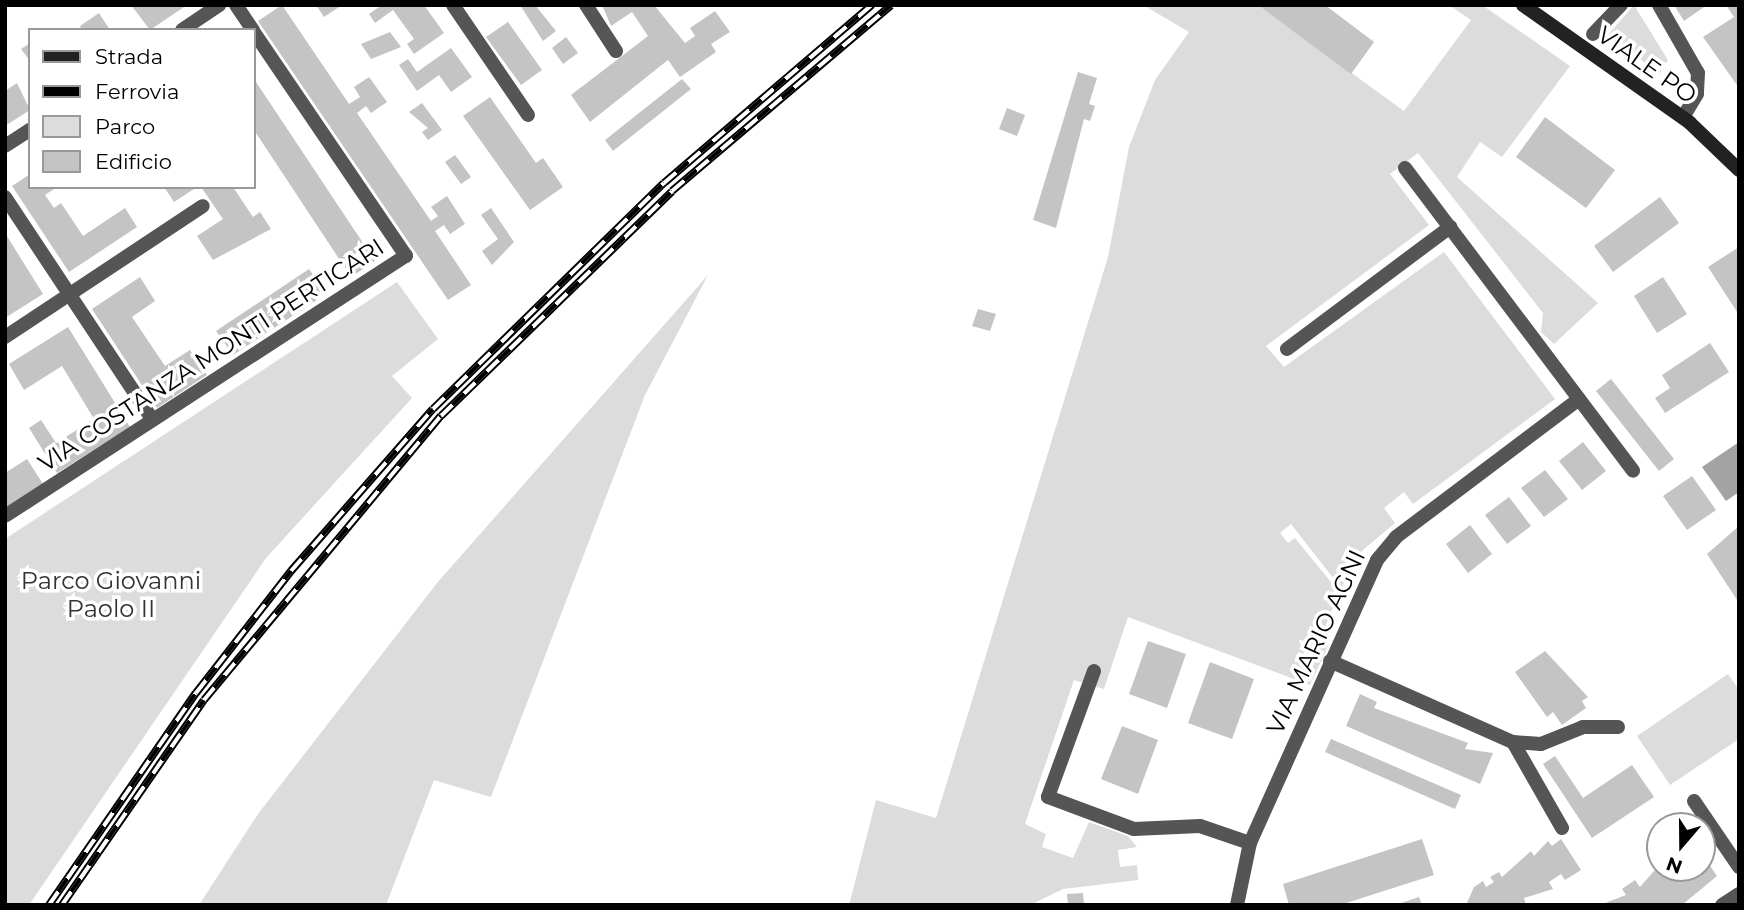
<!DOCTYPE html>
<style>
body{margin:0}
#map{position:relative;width:1744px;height:910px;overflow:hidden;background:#fff;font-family:Montserrat,sans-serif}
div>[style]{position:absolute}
.green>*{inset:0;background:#dcdcdc}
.water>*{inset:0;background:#a3a3a3}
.building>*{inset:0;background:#c4c4c4}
.street>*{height:14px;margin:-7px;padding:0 7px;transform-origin:7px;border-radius:7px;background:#555}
.secondary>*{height:14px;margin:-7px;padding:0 7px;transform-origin:7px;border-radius:7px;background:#222}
.rail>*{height:8px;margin-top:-4px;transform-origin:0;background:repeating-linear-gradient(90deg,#fff 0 16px,#000 0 32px);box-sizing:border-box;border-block:2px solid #000}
span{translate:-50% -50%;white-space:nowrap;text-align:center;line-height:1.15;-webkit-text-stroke:7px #fff;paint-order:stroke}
.street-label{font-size:24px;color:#000}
.park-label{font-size:24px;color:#333}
.frame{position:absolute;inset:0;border:7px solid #000;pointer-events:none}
.legend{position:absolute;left:28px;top:28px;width:228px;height:161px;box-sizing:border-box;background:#fff;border:2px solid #999;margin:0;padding:9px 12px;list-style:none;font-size:21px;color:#000}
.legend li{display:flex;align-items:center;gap:14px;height:35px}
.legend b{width:35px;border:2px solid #999}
.north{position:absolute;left:1646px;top:812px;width:70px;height:70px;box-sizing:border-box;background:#fff;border:2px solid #999;border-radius:50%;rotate:200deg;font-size:19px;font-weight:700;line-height:28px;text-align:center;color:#000}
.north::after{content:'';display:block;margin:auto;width:24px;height:32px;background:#000;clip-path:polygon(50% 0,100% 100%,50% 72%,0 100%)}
</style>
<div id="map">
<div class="green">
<i style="clip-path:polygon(1143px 5px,1258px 5px,1404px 111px,1471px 20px,1449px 5px,1482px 5px,1570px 66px,1502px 157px,1480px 142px,1457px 177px,1598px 303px,1554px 344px,1541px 332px,1543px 313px,1418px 153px,1390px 174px,1429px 225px,1266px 346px,1284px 367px,1444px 252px,1555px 399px,1413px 504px,1404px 492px,1384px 508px,1395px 523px,1363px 550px,1341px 588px,1291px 524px,1280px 533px,1288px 543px,1295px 538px,1339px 592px,1320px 640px,1329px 644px,1310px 685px,1128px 617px,1104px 689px,1074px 680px,1025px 824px,1046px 834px,1042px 847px,1073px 858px,1089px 822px,1128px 836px,1137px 847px,1118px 850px,1120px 867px,1137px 865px,1138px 880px,1063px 889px,1030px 905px,849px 905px,876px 800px,936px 818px,1108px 257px,1129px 147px,1155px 80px,1189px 32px)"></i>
<i style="clip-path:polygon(1634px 5px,1668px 60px,1660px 73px,1607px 36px)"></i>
<i style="clip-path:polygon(708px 275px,645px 395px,491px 797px,434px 780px,386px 905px,199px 905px,258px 814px,437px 583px)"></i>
<i style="clip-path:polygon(397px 282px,438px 339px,392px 376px,412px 398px,266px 558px,29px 905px,5px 905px,5px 539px)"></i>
<i style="clip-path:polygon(1728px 674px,1739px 690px,1739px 739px,1670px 785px,1637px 736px)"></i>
</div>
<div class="water">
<i style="clip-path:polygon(1739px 442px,1739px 492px,1726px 501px,1702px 467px)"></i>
</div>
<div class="building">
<i style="clip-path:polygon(131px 5px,187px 5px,150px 30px)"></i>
<i style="clip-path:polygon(282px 5px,349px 104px,360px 97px,354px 87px,369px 77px,387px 102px,371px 113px,366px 106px,357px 113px,431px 221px,438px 216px,431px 207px,447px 196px,465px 224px,450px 234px,444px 225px,435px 231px,471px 285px,448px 300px,258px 21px)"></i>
<i style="clip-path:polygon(316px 5px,342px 5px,324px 17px)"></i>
<i style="clip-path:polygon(382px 5px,424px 5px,444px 33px,414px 54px,407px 44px,414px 39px,393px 10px,375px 23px,369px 14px)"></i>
<i style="clip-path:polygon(520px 5px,535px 5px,556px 31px,543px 41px)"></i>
<i style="clip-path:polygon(602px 5px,654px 5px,685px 43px,695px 36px,690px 28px,715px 11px,730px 32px,711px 44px,716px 52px,680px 77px,668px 60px,590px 122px,571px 95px,648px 36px,632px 12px,611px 26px)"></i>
<i style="clip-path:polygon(1258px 5px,1325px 5px,1374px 42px,1351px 74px)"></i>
<i style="clip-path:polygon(1674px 5px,1707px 5px,1684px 21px)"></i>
<i style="clip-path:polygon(1726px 5px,1739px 5px,1739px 88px,1703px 37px,1734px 17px)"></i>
<i style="clip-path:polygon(99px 13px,110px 30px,82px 30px,80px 26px)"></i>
<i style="clip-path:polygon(508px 22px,542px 70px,521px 85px,486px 37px)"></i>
<i style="clip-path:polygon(390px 32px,401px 47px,371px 59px,361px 44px)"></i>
<i style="clip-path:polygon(566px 37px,578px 53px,563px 64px,552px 48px)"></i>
<i style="clip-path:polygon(30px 43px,30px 61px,21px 49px)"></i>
<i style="clip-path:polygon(451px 48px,472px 77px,451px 92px,439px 75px,417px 91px,399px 65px,408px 59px,417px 72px)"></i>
<i style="clip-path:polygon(1078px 72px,1097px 78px,1089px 104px,1095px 106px,1090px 121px,1084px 119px,1056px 228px,1033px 220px)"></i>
<i style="clip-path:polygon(254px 79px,375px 261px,351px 277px,254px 130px)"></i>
<i style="clip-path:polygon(682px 79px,691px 89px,613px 151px,605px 140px)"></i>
<i style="clip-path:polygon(17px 83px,30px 110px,5px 126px,5px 91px)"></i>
<i style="clip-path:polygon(490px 97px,536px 163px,543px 158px,563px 187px,530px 210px,463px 116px)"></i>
<i style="clip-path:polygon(422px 103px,442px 130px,428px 140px,422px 132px,428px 128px,409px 112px)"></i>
<i style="clip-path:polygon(1007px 108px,1025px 115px,1017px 136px,999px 129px)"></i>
<i style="clip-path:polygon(1545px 117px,1615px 170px,1586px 208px,1516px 157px)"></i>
<i style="clip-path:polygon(455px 155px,471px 177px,461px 184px,445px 162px)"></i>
<i style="clip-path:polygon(30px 174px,30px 187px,57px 187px,45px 195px,54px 208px,61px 203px,83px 236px,125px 208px,137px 227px,69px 272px,12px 186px)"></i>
<i style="clip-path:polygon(164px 187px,197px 187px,174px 202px)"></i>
<i style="clip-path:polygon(201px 187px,233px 187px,253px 217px,260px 212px,271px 229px,213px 260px,197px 236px,223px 219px)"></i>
<i style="clip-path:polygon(1660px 197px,1679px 223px,1613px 272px,1594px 246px)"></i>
<i style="clip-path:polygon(491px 208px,514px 242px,492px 265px,482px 251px,498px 239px,481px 215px)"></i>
<i style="clip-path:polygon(5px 233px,43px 294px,5px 318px,6px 286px)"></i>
<i style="clip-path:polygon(1739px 247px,1739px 315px,1708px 267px)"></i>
<i style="clip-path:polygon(309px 269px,326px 294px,233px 355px,216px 331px)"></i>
<i style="clip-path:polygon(140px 277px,155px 301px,132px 317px,165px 366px,190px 350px,207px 375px,157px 408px,92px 309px)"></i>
<i style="clip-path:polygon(1663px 277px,1687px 314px,1657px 333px,1634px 296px)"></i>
<i style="clip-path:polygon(978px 309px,996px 314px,990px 331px,972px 326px)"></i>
<i style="clip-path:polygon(68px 327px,130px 427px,57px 473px,29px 428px,41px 420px,56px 443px,94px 419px,62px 366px,24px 390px,9px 364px)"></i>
<i style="clip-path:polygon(1710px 343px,1729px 372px,1665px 413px,1655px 398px,1670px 388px,1662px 375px)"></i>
<i style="clip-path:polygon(1611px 379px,1674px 459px,1659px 471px,1596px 391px)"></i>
<i style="clip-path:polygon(1583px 442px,1606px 471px,1582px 490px,1559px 461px)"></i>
<i style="clip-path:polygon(27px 459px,43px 484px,5px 508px,5px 473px)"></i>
<i style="clip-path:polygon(1545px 470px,1568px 499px,1544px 517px,1521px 488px)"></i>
<i style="clip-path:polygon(1692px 476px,1716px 510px,1687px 530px,1663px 496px)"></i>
<i style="clip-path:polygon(1509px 497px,1531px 526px,1507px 544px,1485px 515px)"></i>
<i style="clip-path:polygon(1470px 525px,1492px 554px,1468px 573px,1446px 544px)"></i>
<i style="clip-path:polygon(1739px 526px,1739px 603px,1707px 554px)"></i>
<i style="clip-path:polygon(1148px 641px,1186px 654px,1167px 708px,1129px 694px)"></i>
<i style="clip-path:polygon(1545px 651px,1588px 697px,1582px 701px,1586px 708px,1562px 725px,1553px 712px,1547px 717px,1515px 672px)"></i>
<i style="clip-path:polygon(1210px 662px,1254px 679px,1232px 739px,1188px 723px)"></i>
<i style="clip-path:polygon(1360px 694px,1377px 702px,1374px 708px,1468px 743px,1465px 749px,1493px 753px,1480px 784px,1346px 726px)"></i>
<i style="clip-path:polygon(1122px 726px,1158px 740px,1138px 794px,1101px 779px)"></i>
<i style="clip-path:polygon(1331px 739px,1461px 795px,1455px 809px,1325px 752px)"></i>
<i style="clip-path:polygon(1555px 756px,1583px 798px,1632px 765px,1654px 797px,1592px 838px,1543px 764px)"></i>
<i style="clip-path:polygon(1422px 839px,1434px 875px,1340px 905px,1289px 905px,1283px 884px)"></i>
<i style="clip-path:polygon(1561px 839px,1581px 870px,1565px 880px,1561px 874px,1549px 882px,1553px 889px,1524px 898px,1526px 905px,1466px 905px,1474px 887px,1483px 881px,1486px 887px,1494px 882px,1490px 877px,1499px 872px,1502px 877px,1531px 851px,1534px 856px,1548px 841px,1552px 846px)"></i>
<i style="clip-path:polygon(1702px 854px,1717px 876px,1682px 905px,1600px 905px,1626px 895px,1622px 889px,1635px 880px,1640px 887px,1660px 864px,1663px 870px,1702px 868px)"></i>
<i style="clip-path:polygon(1083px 893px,1084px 905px,1068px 905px,1067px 894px)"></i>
<i style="clip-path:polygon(1419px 897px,1422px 905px,1398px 905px,1398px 904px)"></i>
</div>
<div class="street">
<i style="left:236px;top:5px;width:30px;rotate:56deg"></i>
<i style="left:453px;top:5px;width:133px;rotate:55.7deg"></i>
<i style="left:586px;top:5px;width:55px;rotate:56.9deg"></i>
<i style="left:1659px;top:5px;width:78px;rotate:60.2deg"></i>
<i style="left:1698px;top:73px;width:21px;rotate:93deg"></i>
<i style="left:1697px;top:94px;width:27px;rotate:121deg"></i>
<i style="left:182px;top:30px;width:45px;rotate:-34deg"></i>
<i style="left:1593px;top:34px;width:40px;rotate:-46deg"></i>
<i style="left:5px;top:146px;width:30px;rotate:-33deg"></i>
<i style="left:1405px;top:168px;width:379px;rotate:53deg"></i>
<i style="left:5px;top:197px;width:265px;rotate:56.5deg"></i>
<i style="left:5px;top:337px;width:237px;rotate:-33.5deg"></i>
<i style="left:1287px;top:349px;width:204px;rotate:-36.8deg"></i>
<i style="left:5px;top:516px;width:478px;rotate:-33deg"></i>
<i style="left:406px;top:256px;width:271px;rotate:-124.2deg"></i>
<i style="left:1330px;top:661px;width:200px;rotate:23.9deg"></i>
<i style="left:1513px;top:742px;width:28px;rotate:4deg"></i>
<i style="left:1541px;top:744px;width:45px;rotate:-22deg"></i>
<i style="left:1583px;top:727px;width:35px"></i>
<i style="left:1094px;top:671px;width:134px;rotate:110.1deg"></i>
<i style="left:1048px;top:797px;width:92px;rotate:20.4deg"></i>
<i style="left:1134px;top:829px;width:66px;rotate:-2.6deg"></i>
<i style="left:1200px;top:826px;width:53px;rotate:18.8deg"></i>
<i style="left:1513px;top:742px;width:99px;rotate:60.3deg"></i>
<i style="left:1694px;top:801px;width:80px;rotate:55.7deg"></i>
<i style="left:1237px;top:905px;width:63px;rotate:-78.2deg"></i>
<i style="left:1250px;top:843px;width:310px;rotate:-65.8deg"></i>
<i style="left:1377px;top:560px;width:30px;rotate:-50deg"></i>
<i style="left:1396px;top:537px;width:229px;rotate:-37deg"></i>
<i style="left:1722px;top:905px;width:20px;rotate:-33deg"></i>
</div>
<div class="secondary">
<i style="left:1523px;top:5px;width:204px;rotate:35.2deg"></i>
<i style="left:1690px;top:123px;width:68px;rotate:43.8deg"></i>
</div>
<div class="rail">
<i style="left:49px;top:905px;width:258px;rotate:-55.3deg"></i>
<i style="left:196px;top:693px;width:155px;rotate:-52.1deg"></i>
<i style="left:291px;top:571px;width:215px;rotate:-48.8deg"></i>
<i style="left:433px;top:409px;width:323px;rotate:-44.4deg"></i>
<i style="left:664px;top:183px;width:274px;rotate:-40.6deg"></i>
<i style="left:62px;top:905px;width:249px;rotate:-55.3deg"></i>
<i style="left:204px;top:700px;width:370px;rotate:-50.2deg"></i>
<i style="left:441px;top:416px;width:322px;rotate:-44.2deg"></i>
<i style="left:672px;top:191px;width:287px;rotate:-40.3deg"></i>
</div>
<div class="street-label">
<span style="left:1647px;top:65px;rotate:35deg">VIALE PO</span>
<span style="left:211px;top:355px;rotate:-33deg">VIA COSTANZA MONTI PERTICARI</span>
<span style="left:1316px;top:642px;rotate:-65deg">VIA MARIO AGNI</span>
</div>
<div class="park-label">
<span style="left:111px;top:595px">Parco Giovanni<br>Paolo II</span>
</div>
<div class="frame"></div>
<ul class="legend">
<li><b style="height:9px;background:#222"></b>Strada</li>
<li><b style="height:9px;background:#000"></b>Ferrovia</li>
<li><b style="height:19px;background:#dcdcdc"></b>Parco</li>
<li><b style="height:19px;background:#c4c4c4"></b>Edificio</li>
</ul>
<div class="north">N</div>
</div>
